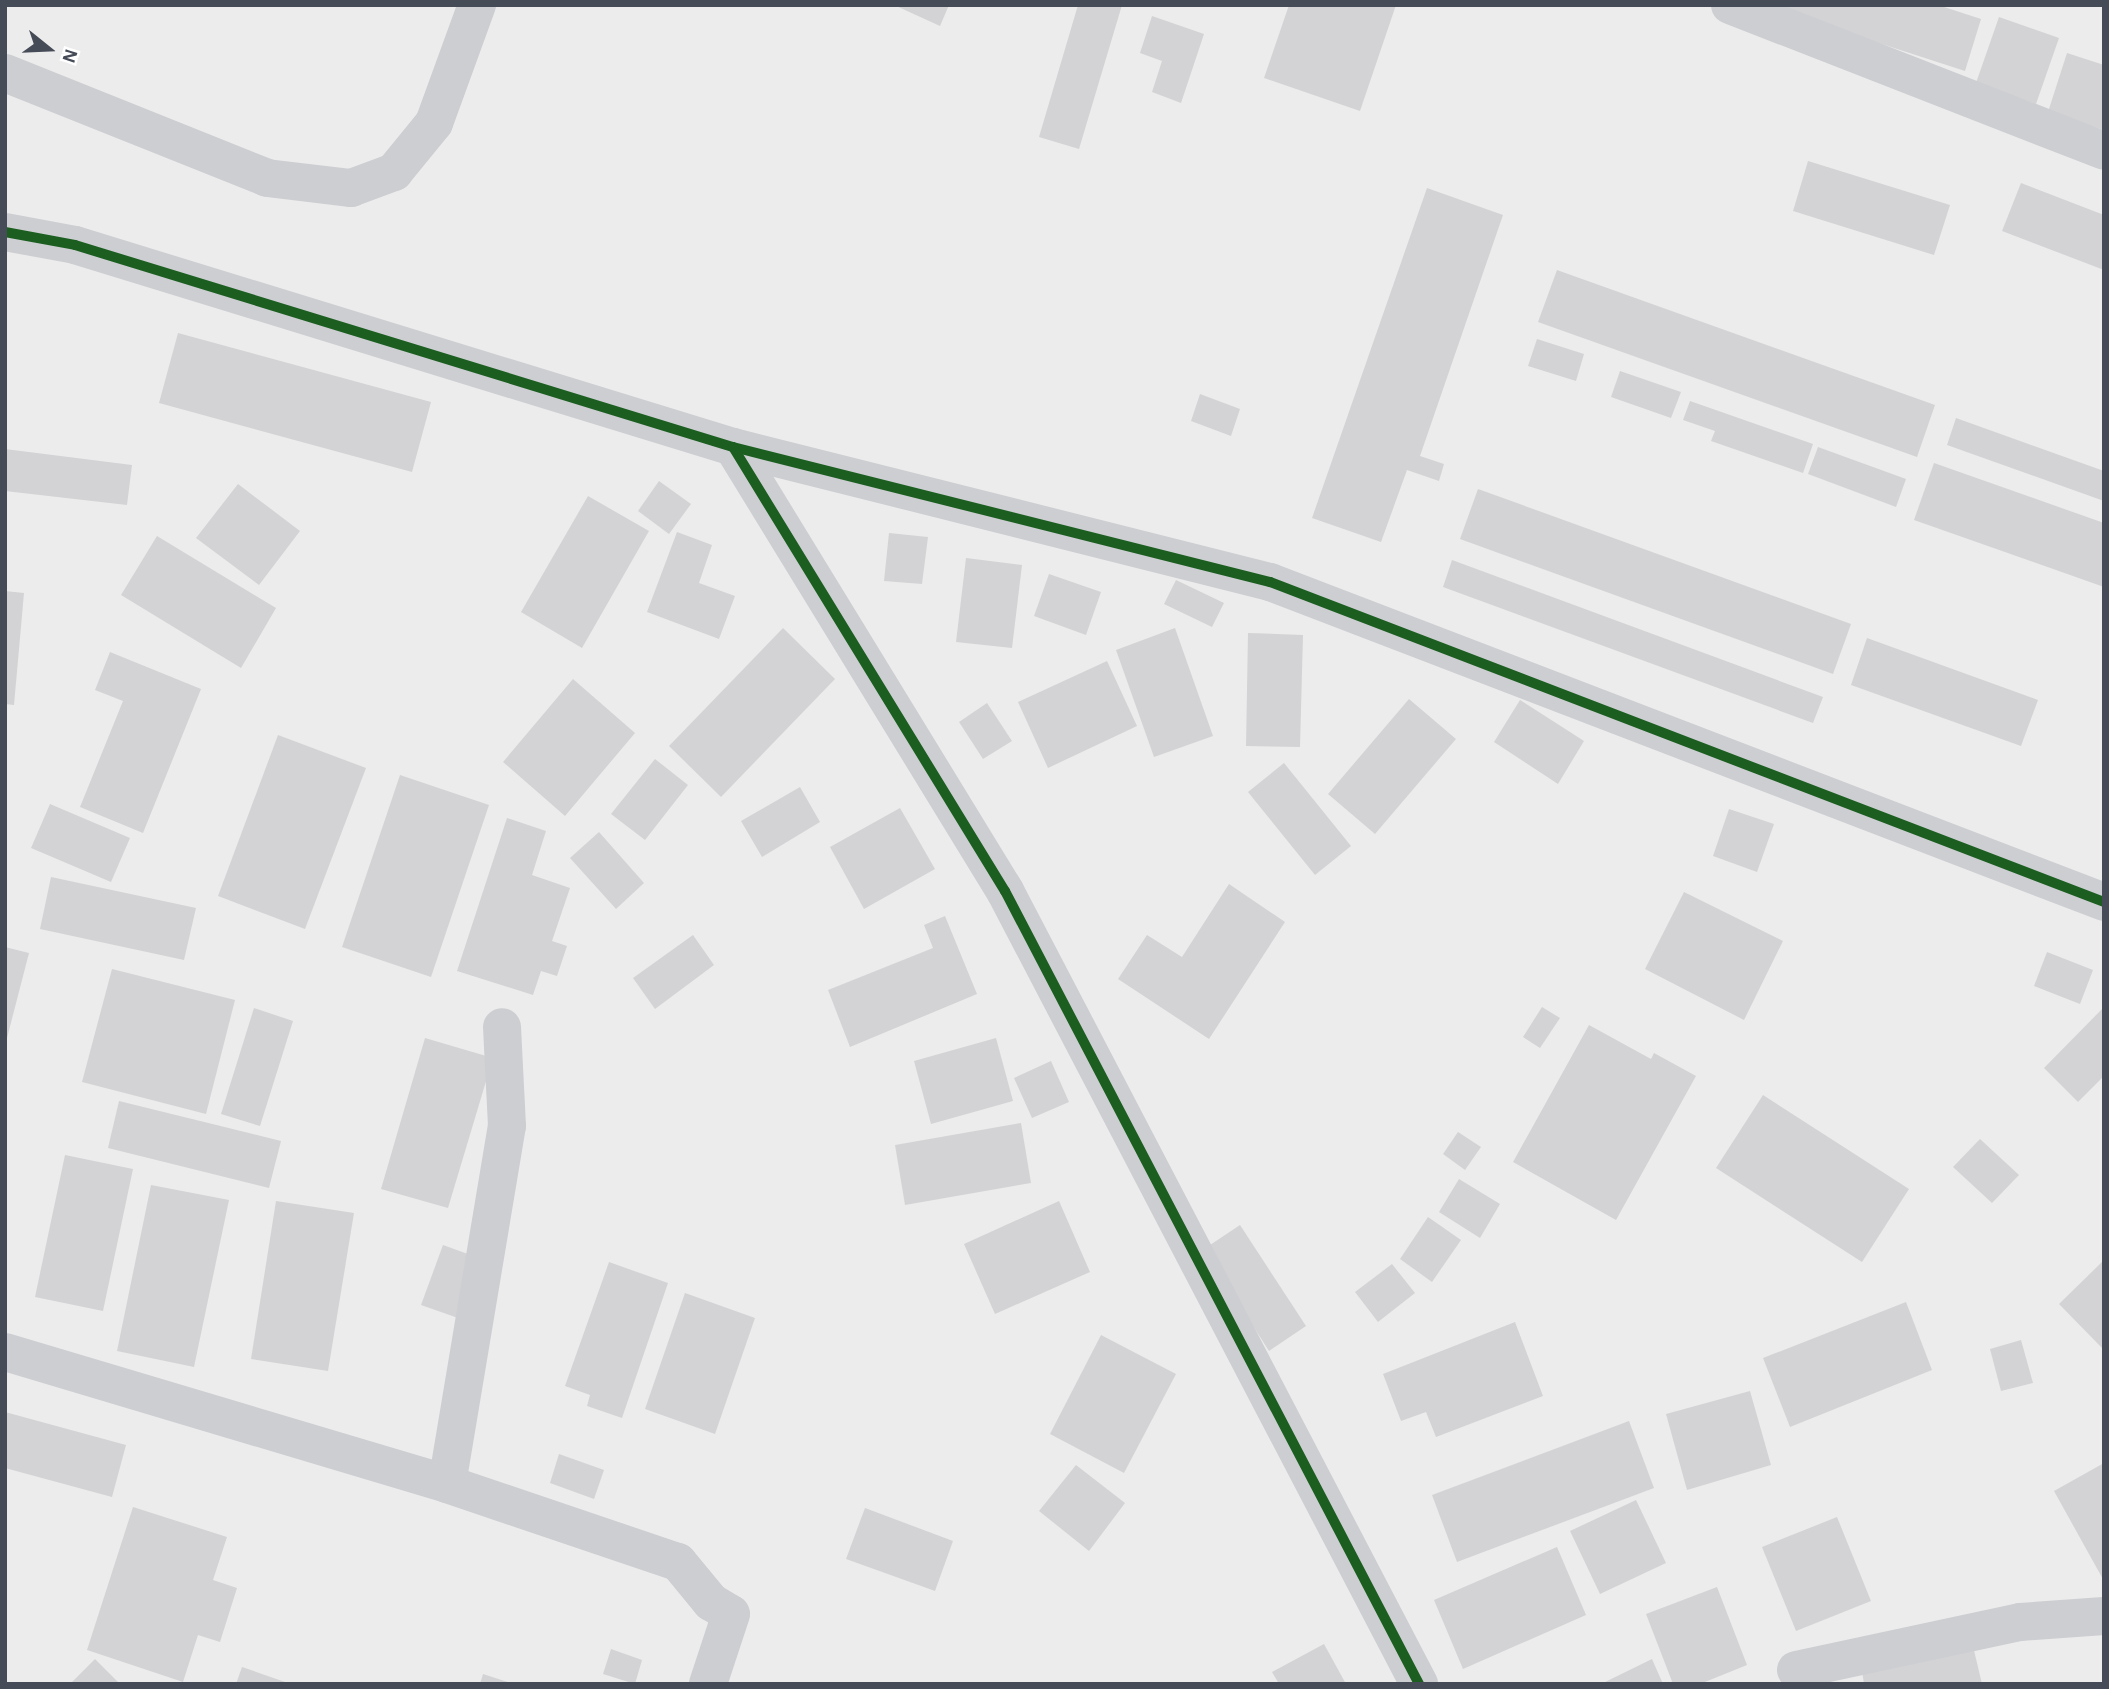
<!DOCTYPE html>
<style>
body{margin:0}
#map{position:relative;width:2109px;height:1689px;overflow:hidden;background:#edecec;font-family:"Alegreya Sans",sans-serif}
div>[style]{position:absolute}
.building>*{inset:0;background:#d3d3d5}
.minor>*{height:38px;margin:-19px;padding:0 19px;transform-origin:19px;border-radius:19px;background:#cdced2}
.cycleway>*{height:10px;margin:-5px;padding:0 5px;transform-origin:5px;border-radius:5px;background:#1b5e20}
span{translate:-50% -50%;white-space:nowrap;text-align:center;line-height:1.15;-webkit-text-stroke:7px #fff;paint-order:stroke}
.frame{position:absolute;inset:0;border:7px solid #454b57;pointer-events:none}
.north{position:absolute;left:14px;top:14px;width:70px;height:70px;-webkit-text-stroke:5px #fff;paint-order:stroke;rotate:108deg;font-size:19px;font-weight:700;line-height:28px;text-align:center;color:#454b57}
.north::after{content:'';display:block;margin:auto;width:24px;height:32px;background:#454b57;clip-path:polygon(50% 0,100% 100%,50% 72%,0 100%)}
</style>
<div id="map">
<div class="building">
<i style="clip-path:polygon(894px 5px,949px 5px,940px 26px)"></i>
<i style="clip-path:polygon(1078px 5px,1122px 5px,1079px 149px,1039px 137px)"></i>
<i style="clip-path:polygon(1289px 5px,1396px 5px,1360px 111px,1264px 78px)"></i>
<i style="clip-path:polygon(1785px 5px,1938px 5px,1981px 19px,1965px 71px,1783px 12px)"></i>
<i style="clip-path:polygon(1152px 16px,1204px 34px,1181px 103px,1152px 92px,1162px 61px,1140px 53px)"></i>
<i style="clip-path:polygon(1999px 17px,2059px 38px,2036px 104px,1976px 83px)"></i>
<i style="clip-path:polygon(2067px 53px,2104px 65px,2104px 130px,2048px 112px)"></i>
<i style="clip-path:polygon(1808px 161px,1950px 205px,1934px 255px,1793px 211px)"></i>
<i style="clip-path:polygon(2021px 183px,2104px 215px,2104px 270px,2002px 231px)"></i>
<i style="clip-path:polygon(1427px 188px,1503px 215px,1420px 456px,1444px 464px,1439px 481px,1407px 470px,1381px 542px,1312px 518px)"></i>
<i style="clip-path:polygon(1557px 270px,1935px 405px,1917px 457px,1538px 322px)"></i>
<i style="clip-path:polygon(178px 333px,431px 402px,412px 472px,159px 403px)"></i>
<i style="clip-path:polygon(1537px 339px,1584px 354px,1576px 381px,1528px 366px)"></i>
<i style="clip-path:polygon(1620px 371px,1681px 392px,1671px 418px,1611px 397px)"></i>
<i style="clip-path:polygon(1200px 394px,1240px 409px,1231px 436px,1191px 421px)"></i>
<i style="clip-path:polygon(1690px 401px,1813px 444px,1803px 473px,1711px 441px,1715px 431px,1683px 420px)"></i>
<i style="clip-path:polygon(1956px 418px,2104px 471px,2104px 501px,1947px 445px)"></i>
<i style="clip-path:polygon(1818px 447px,1906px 479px,1896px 507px,1808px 474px)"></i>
<i style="clip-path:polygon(5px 449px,132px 465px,127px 505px,5px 491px)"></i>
<i style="clip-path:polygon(1934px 463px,2104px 523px,2104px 587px,1914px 520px)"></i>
<i style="clip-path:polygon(659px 481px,691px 504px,669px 534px,638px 511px)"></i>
<i style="clip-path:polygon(238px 484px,300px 531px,259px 585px,196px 538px)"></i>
<i style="clip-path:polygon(1478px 489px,1851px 624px,1833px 674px,1460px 539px)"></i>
<i style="clip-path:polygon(588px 496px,649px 531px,582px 648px,521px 612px)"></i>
<i style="clip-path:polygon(677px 532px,712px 545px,699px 583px,735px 596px,719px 639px,647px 612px)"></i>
<i style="clip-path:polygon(889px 533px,928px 537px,922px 584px,884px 581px)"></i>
<i style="clip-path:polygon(157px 536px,276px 608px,241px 668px,121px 595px)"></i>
<i style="clip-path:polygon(966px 558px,1022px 565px,1012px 648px,956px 642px)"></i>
<i style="clip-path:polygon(1452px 560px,1823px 697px,1813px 723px,1443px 587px)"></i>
<i style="clip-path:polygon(1049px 574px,1101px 592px,1086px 635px,1034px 616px)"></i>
<i style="clip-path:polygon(1176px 580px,1224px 603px,1212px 627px,1164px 604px)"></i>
<i style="clip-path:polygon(5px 591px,24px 593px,14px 705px,5px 704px)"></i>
<i style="clip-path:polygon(783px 628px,835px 679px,721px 797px,669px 746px)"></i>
<i style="clip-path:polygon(1175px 628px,1213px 736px,1154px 757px,1116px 650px)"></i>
<i style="clip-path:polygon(1248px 633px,1303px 635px,1300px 747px,1246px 746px)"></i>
<i style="clip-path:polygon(1867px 638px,2038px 700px,2021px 746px,1851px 685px)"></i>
<i style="clip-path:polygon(110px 652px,201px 689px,143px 833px,80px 807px,123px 701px,95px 690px)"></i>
<i style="clip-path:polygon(1107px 661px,1137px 726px,1048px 768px,1018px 702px)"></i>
<i style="clip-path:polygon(573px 679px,635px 733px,565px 816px,503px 762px)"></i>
<i style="clip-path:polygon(1409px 699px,1456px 739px,1375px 834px,1328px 794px)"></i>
<i style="clip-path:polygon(1520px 700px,1584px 741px,1558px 784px,1494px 742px)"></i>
<i style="clip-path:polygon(987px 703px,1012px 741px,983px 759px,959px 722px)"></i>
<i style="clip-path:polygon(278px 735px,366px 768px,305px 929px,218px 896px)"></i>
<i style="clip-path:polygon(655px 759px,688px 785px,645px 840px,611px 814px)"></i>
<i style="clip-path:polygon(1284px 763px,1351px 846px,1315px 875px,1248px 792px)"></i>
<i style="clip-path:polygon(400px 775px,489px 805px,431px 977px,342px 947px)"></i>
<i style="clip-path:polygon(800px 787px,820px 822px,762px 857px,741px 821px)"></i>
<i style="clip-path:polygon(50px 804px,130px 838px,111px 882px,31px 848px)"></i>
<i style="clip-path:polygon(900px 808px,935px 869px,864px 909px,830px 847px)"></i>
<i style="clip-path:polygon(1729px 809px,1774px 824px,1757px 872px,1713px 856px)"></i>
<i style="clip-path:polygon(507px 818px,546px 831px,532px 875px,570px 888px,552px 941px,567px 946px,557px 976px,541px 971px,533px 995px,457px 971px)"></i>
<i style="clip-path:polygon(599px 832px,644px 883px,616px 909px,570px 858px)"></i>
<i style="clip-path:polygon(51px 877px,196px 908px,184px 960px,40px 929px)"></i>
<i style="clip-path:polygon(1229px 884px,1285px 922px,1209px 1039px,1118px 979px,1147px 935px,1182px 957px)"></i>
<i style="clip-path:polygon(1684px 892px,1783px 941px,1744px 1020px,1645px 969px)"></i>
<i style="clip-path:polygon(945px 916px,977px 994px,850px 1047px,828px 990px,933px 948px,924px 925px)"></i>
<i style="clip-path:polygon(693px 935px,714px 965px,655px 1009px,633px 978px)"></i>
<i style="clip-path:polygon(5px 947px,29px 953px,6px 1042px,5px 1042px)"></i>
<i style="clip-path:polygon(2047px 952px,2093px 970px,2080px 1004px,2034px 986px)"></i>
<i style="clip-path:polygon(112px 969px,235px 1000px,206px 1114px,82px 1082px)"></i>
<i style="clip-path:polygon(1542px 1007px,1560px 1018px,1540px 1048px,1523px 1037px)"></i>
<i style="clip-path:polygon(2104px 1007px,2104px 1076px,2078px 1102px,2044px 1068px)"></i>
<i style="clip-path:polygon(254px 1008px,293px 1021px,260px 1126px,221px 1114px)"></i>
<i style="clip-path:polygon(1589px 1025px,1651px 1059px,1654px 1053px,1696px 1076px,1616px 1220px,1513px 1162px)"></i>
<i style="clip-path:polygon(425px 1038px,493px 1058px,448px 1208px,381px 1189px)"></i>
<i style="clip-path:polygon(996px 1038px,1013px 1101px,931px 1124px,914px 1061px)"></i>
<i style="clip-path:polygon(1051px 1061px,1069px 1102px,1032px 1118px,1014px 1078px)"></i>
<i style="clip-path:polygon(1763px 1095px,1909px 1189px,1862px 1262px,1716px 1168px)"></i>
<i style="clip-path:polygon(119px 1101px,281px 1141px,269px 1188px,108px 1148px)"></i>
<i style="clip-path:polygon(1021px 1123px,1031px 1183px,905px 1205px,895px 1145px)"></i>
<i style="clip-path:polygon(1458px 1132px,1481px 1147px,1465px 1170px,1443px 1154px)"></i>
<i style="clip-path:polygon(1980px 1139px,2019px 1175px,1992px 1203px,1953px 1167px)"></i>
<i style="clip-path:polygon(65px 1155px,133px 1169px,103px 1311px,35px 1297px)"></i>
<i style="clip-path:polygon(1459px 1179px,1500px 1204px,1480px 1238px,1439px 1212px)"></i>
<i style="clip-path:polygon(151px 1185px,229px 1200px,194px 1367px,117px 1351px)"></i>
<i style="clip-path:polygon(276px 1201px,354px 1213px,328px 1371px,251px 1359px)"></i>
<i style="clip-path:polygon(1059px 1201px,1090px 1272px,995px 1314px,964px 1244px)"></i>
<i style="clip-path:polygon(1428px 1217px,1461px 1240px,1432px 1282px,1400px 1259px)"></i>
<i style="clip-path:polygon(1240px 1225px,1306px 1326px,1269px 1351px,1204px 1249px)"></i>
<i style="clip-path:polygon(443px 1245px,479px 1258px,458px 1318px,421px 1305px)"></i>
<i style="clip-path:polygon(2104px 1260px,2104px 1350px,2059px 1304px)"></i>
<i style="clip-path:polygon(609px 1262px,668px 1283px,622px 1418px,587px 1406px,590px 1395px,565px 1386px)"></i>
<i style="clip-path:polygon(1392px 1264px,1415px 1293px,1378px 1322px,1355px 1292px)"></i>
<i style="clip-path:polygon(685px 1293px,755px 1318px,715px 1434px,645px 1409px)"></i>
<i style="clip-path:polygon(1906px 1302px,1932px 1370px,1790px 1427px,1763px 1358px)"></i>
<i style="clip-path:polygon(1515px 1322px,1543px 1396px,1436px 1437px,1426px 1412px,1401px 1421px,1383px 1374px)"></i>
<i style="clip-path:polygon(1101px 1335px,1176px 1374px,1124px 1473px,1050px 1434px)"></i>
<i style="clip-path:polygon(2021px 1340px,2033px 1383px,2001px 1391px,1990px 1349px)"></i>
<i style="clip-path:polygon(1750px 1391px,1771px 1465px,1687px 1490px,1666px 1414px)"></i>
<i style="clip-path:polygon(5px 1412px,126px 1445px,112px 1497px,5px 1468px)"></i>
<i style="clip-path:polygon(1629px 1421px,1654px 1488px,1457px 1562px,1432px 1495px)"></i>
<i style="clip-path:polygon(559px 1454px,604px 1470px,594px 1499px,550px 1483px)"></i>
<i style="clip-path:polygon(2104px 1463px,2104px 1581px,2054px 1491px)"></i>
<i style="clip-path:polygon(1076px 1465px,1125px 1503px,1089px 1551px,1039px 1511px)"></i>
<i style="clip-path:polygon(1636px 1500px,1666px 1563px,1600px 1594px,1570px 1531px)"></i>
<i style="clip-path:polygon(133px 1507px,227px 1537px,213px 1580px,237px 1588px,220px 1642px,198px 1635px,183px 1682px,87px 1650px)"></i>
<i style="clip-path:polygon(865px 1508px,953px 1541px,935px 1591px,846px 1559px)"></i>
<i style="clip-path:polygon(1837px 1517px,1871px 1601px,1796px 1631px,1762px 1547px)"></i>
<i style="clip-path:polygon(1557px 1547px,1586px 1615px,1463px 1669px,1434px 1600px)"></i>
<i style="clip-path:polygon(1717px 1587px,1747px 1665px,1700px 1684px,1673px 1684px,1646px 1614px)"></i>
<i style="clip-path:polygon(1324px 1644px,1346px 1684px,1279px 1684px,1272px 1672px)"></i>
<i style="clip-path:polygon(1973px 1646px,1982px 1684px,1864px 1684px,1862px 1671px)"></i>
<i style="clip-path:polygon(611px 1649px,642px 1660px,635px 1684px,603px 1674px)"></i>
<i style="clip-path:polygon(95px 1659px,120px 1684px,70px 1684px)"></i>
<i style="clip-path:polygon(1652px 1659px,1663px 1684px,1601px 1684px)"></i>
<i style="clip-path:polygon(242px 1667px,288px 1683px,288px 1684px,236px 1684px)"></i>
<i style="clip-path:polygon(483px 1674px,511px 1683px,511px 1684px,480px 1684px)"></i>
</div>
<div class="minor">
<i style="left:1730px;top:5px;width:401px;rotate:21.3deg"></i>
<i style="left:5px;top:73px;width:282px;rotate:21.8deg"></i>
<i style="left:267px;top:178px;width:85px;rotate:6.8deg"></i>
<i style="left:351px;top:188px;width:46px;rotate:-20.4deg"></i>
<i style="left:394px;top:172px;width:63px;rotate:-50.8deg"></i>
<i style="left:434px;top:123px;width:126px;rotate:-70deg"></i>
<i style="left:5px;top:232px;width:71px;rotate:10.5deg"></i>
<i style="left:75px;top:245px;width:688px;rotate:17.07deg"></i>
<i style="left:733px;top:447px;width:554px;rotate:14.11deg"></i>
<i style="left:1270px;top:582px;width:893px;rotate:20.99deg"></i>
<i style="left:733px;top:447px;width:521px;rotate:58.51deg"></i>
<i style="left:1005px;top:891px;width:895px;rotate:62.43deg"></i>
<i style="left:5px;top:1352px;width:461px;rotate:16.6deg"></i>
<i style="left:447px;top:1484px;width:244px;rotate:18.7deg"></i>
<i style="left:678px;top:1562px;width:52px;rotate:50.5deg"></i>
<i style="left:711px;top:1602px;width:23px;rotate:31deg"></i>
<i style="left:731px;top:1614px;width:74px;rotate:108.2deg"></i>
<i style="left:447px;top:1484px;width:363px;rotate:-80.5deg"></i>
<i style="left:507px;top:1126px;width:99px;rotate:-92.9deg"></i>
<i style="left:1796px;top:1670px;width:229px;rotate:-12.1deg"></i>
<i style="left:2020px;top:1622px;width:84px;rotate:-4.1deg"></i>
</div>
<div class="cycleway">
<i style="left:5px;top:232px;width:71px;rotate:10.5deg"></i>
<i style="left:75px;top:245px;width:688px;rotate:17.07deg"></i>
<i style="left:733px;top:447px;width:554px;rotate:14.11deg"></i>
<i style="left:1270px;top:582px;width:893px;rotate:20.99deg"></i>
<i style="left:733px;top:447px;width:521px;rotate:58.51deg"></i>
<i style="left:1005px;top:891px;width:895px;rotate:62.43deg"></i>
</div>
<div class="frame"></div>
<div class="north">N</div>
</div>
